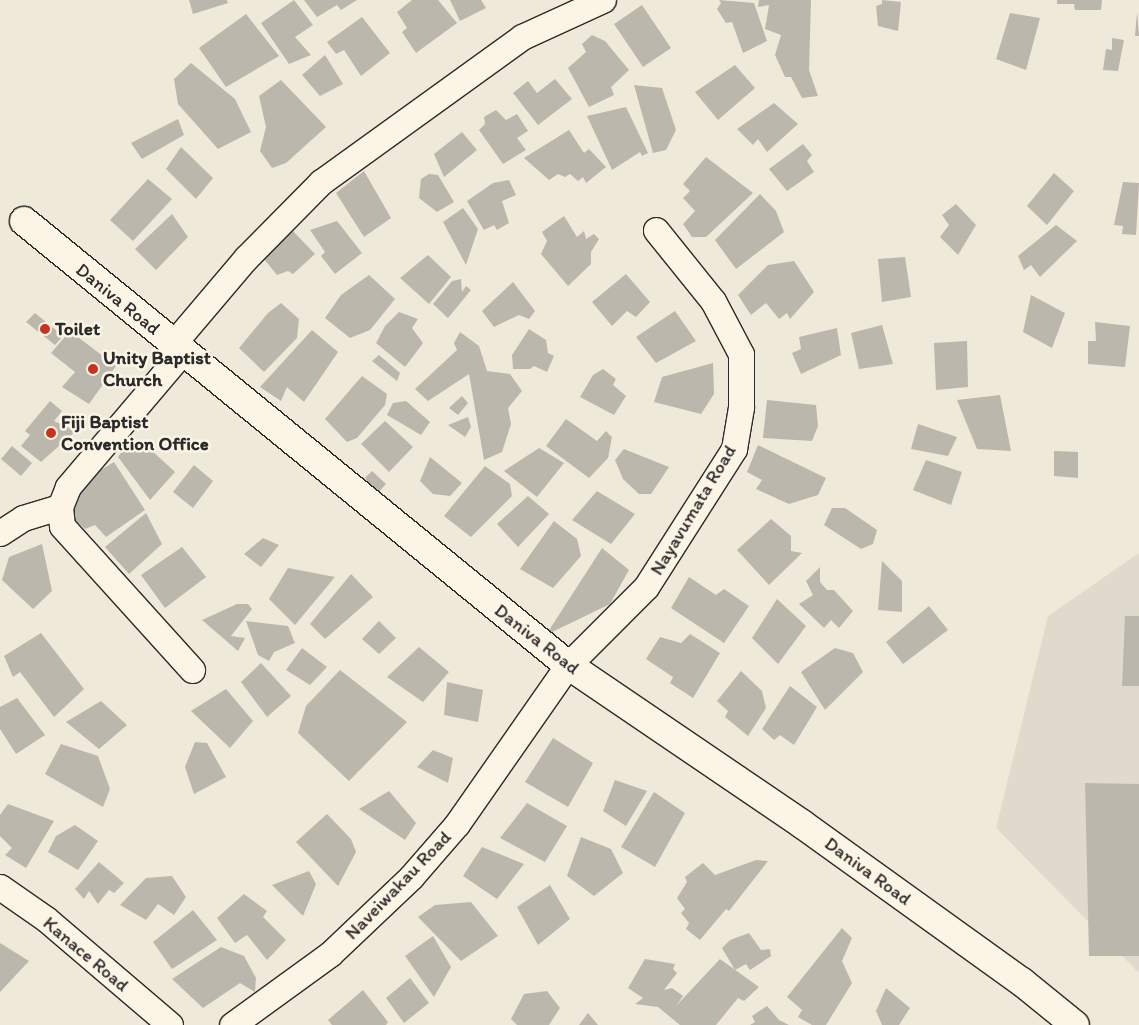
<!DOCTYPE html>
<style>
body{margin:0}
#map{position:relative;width:1139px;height:1025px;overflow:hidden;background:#efe9da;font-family:Itim,sans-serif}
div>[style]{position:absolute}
.built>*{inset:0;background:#e0dacc}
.building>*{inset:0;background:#bcb7ac}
.roads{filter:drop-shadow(1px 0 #2b2b2b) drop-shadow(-1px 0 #2b2b2b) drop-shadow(0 1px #2b2b2b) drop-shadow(0 -1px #2b2b2b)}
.minor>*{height:25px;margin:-12.5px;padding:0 12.5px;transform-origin:12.5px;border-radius:12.5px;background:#fcf5e5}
.major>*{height:28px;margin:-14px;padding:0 14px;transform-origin:14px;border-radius:14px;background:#fcf5e5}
.dots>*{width:14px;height:14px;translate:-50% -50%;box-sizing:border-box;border:2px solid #fcf5e5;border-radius:50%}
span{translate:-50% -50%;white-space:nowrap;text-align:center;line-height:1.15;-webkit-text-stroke:5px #fcf5e5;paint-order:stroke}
.street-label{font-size:19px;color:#2b2b2b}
.poi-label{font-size:19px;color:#2b2b2b;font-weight:700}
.left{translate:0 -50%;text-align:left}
</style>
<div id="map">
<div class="built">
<i style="clip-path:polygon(1139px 553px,1139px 973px,996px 828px,1048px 616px)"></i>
</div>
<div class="building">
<i style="clip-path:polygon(189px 0,227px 0,228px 3px,193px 14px)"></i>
<i style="clip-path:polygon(294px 0,313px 25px,295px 37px,311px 55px,289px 64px,261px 23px)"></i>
<i style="clip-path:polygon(304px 0,357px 0,341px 10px,337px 5px,317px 17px)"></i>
<i style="clip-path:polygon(412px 0,438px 0,457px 23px,416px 53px,402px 32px,407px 28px,397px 12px)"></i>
<i style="clip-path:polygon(450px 0,481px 0,486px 8px,460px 21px)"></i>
<i style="clip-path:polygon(719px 0,754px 3px,767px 41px,743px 53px,732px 22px,726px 23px,717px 9px,721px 3px)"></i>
<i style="clip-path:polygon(759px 0,811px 0,809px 70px,818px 96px,802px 98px,791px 77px,785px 77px,775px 55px,781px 35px,765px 29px,769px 5px,758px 7px)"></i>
<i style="clip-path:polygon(882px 0,901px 2px,898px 31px,878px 26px,876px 6px,882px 4px)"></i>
<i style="clip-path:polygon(1057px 0,1102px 0,1101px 10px,1075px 10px,1074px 4px,1057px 4px)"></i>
<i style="clip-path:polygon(642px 5px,671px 48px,643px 67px,614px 24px)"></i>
<i style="clip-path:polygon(1137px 12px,1139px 36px,1135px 36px)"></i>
<i style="clip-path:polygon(1010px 13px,1040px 18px,1026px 70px,996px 59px)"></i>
<i style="clip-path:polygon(246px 14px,279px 56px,226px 87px,199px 48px)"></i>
<i style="clip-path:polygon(362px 17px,390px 53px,361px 76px,344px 50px,336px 54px,327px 42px)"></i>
<i style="clip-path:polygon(592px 35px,605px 41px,629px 70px,611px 87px,614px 95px,589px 107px,568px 68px,586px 52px,582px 44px)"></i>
<i style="clip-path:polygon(1112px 38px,1124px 40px,1118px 71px,1103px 70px,1106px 49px,1112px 50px)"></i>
<i style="clip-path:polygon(325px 55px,343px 84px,320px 96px,302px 75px)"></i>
<i style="clip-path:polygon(191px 63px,235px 99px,251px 132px,218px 149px,178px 104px,174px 79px)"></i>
<i style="clip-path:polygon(735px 65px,755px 88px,718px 120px,695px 92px)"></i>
<i style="clip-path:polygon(555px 79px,572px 99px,538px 125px,513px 93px,528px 81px,537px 93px)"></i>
<i style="clip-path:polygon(281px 80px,326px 127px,286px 163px,272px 168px,260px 151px,266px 127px,259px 96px)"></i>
<i style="clip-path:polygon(634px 85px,662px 88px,676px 130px,666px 150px,653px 153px)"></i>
<i style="clip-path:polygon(774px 103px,798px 124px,767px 152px,758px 139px,753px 145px,737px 129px)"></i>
<i style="clip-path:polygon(626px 107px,648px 153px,642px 156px,640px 152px,612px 170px,587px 116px)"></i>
<i style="clip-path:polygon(496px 110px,506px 120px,517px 114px,528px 131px,517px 138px,526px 150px,503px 164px,479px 130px,485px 124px,484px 117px)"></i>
<i style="clip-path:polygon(178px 119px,184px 135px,142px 159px,131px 143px)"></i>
<i style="clip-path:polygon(569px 130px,584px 153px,589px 149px,606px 167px,586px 183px,583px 177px,578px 181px,570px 174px,565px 177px,558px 174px,549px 180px,524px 158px)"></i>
<i style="clip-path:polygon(462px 132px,477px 150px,444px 177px,434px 154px)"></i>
<i style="clip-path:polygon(803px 144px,812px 155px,807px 161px,814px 172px,787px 191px,769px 169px)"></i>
<i style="clip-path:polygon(181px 147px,213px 178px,196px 199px,166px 169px)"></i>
<i style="clip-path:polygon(706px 157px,753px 193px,706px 237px,692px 237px,683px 224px,695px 211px,683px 198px,690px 191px,683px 184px)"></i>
<i style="clip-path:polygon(364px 171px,391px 218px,364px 237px,336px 193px)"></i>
<i style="clip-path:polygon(1054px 173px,1074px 191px,1047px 225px,1027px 206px)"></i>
<i style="clip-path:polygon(429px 174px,438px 175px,454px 202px,437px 212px,419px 198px,421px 179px)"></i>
<i style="clip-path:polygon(148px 179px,172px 199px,133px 241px,110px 220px)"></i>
<i style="clip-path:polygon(509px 180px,516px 195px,502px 201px,509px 223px,497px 230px,494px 225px,484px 230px,467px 201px,493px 183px)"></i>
<i style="clip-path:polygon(1123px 182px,1139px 183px,1136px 235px,1122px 234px,1123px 226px,1114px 225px)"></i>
<i style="clip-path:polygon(760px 194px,776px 211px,784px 232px,736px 269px,715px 240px)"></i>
<i style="clip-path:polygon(956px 204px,976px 225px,958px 255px,940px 237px,949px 225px,942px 215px)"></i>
<i style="clip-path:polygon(463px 208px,478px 229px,466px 265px,443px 222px)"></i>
<i style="clip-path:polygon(172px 214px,188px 237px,156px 270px,135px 249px)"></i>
<i style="clip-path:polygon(564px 216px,577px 237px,584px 231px,586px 239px,594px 234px,599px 239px,591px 252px,591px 264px,568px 286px,541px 254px,547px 241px,542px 232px)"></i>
<i style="clip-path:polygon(337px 221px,362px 253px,335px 274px,321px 256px,325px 252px,310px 230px)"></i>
<i style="clip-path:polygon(1056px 225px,1077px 241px,1040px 277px,1031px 265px,1024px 270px,1018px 256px)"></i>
<i style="clip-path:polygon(290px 228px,315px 254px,293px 274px,288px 271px,277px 275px,255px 248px)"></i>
<i style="clip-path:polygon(428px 255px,451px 277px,429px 304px,400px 278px)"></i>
<i style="clip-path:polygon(905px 257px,911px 297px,882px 302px,878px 259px)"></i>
<i style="clip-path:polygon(794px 261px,814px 292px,790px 319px,787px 313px,779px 319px,766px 303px,751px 315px,738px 295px,768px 265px)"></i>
<i style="clip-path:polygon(626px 274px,650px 302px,636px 317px,627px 311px,612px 326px,592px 302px)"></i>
<i style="clip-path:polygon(369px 275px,395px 299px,370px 330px,350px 338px,325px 318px,341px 295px)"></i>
<i style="clip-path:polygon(461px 279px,462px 292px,466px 286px,471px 290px,448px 318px,433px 304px,452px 281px)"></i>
<i style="clip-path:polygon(513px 282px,535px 311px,529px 319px,519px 315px,494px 327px,482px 311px)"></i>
<i style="clip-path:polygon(1031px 295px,1065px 313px,1052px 348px,1023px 332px)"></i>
<i style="clip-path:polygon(281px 303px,299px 319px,297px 338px,264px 372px,239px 348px,268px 313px)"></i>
<i style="clip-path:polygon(675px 311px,696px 341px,656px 363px,636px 337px)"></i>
<i style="clip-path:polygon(399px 312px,418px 319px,412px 328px,423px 343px,405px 367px,376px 343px,385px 326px)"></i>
<i style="clip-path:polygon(35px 313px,63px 336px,55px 345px,26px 322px)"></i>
<i style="clip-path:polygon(1095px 322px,1130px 326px,1125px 367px,1088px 364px,1088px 341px,1096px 341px)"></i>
<i style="clip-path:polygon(882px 325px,893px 364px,859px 369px,851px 333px)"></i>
<i style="clip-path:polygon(837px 328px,841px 355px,801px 374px,792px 353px,801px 349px,799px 337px)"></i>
<i style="clip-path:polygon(529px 329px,546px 340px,548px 353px,554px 356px,547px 372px,534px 366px,530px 369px,513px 369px,512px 355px)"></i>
<i style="clip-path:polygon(312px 330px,338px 352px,304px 402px,287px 387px,281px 401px,260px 387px)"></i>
<i style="clip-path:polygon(70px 331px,116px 366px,89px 404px,62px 387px,75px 372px,51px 353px)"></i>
<i style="clip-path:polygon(460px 332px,479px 346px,487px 371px,510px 374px,522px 391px,508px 408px,511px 424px,502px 452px,484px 460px,469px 374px,428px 401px,415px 389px,457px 350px,454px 343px)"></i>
<i style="clip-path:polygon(967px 341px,968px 387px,936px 390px,934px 343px)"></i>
<i style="clip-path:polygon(379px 355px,400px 373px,397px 381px,372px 361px)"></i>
<i style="clip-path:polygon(713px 363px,714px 394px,701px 414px,654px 402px,662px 377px)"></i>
<i style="clip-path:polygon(603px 369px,616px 379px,613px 385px,626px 396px,614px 415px,580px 397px,593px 375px)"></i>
<i style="clip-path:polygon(362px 376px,387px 394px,385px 405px,357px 438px,347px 442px,325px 419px)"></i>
<i style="clip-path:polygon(1000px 395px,1011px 451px,977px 449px,957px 400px)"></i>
<i style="clip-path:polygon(462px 396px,468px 403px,458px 415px,449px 408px)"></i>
<i style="clip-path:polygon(767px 400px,816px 405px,818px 426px,812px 441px,763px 438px)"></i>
<i style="clip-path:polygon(50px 401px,62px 411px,54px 421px,76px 431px,41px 462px,21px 446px,30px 435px,25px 431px)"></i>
<i style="clip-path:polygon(406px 401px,430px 422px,421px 435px,387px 415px,393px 403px)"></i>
<i style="clip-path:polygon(468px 417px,471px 427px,465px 437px,448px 425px)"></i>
<i style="clip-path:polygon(566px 419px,597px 441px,606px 431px,612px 437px,608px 458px,589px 478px,546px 446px)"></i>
<i style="clip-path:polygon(385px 421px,413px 447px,389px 472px,361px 444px)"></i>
<i style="clip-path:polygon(918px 424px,957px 437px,948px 456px,911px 449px)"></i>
<i style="clip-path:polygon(128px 442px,150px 449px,175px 472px,150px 500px,118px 457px)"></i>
<i style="clip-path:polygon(758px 445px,826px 478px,818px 495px,789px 504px,756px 489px,762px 480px,747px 472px)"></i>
<i style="clip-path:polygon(12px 446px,32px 463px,21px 476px,1px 459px)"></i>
<i style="clip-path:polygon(539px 448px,564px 463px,537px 497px,504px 471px)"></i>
<i style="clip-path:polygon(624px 449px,669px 467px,651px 494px,639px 494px,623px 479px,615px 460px)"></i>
<i style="clip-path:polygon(1054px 451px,1078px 452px,1078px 478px,1054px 476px)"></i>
<i style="clip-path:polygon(430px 457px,462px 483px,450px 496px,433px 494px,420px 481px)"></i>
<i style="clip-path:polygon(926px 460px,962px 472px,951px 505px,913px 490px)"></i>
<i style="clip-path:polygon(114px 462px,145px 510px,106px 537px,95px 525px,85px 529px,64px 510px,88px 478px)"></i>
<i style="clip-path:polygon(194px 465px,213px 481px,193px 508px,173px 492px)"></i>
<i style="clip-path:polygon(485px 466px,510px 484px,512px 496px,471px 537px,444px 516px)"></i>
<i style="clip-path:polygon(372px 471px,386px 484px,376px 495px,365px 478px)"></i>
<i style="clip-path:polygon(597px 491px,635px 514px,611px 544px,572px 520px)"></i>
<i style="clip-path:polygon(528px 496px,549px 514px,518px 547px,497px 524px)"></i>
<i style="clip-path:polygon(832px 508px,845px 508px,877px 530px,873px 544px,861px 549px,824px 525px)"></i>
<i style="clip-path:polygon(146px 513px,162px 544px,129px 574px,105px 547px)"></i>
<i style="clip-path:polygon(771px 519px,791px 536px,791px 551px,802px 553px,769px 585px,737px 550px)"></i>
<i style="clip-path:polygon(554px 521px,577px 539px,581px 556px,553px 588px,520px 569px)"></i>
<i style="clip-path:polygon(263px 538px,279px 545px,261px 567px,244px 554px)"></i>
<i style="clip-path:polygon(42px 544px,52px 591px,33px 609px,2px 580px,9px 557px)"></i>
<i style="clip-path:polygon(182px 547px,206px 577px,165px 608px,141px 575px)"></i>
<i style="clip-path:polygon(602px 548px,629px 570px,610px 604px,546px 635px)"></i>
<i style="clip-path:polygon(882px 561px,902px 581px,902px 612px,878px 610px)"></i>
<i style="clip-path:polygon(820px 567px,820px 582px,827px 590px,834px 590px,853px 611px,839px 628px,831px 620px,824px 628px,799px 604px,813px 595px,806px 581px)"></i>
<i style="clip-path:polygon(288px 568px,335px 577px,295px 625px,269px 599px)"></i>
<i style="clip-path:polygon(351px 574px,373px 597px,325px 639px,310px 624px)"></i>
<i style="clip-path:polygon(689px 577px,716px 595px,724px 589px,749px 606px,724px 643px,671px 608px)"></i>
<i style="clip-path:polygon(777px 599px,806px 626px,778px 664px,752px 638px)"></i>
<i style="clip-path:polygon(237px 604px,248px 604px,252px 609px,231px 636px,245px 638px,238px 651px,202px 620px)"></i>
<i style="clip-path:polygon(929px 606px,948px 630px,903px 664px,886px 642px)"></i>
<i style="clip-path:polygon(1125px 616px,1139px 616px,1139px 686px,1122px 686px)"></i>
<i style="clip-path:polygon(246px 621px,288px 626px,295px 643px,274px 652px,269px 661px,258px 655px)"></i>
<i style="clip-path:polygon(379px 621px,396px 638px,379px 654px,362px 639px)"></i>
<i style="clip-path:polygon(41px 633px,84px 689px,54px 717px,20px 672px,13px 677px,4px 656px)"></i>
<i style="clip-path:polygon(690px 634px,720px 653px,693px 698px,670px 683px,673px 677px,646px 659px,660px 637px,681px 643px)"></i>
<i style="clip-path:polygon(419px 647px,449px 672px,423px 702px,387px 677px)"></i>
<i style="clip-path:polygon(302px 648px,327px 667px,310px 685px,286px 670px)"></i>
<i style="clip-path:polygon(835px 648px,853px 653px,863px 672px,825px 710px,801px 672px)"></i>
<i style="clip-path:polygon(261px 663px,291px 696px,267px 717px,241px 682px)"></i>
<i style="clip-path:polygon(340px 670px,407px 722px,349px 781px,298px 733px,306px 706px)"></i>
<i style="clip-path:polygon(741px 671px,762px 691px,766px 708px,748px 736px,725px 717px,728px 711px,717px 701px)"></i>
<i style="clip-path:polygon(447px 682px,483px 690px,478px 722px,444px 715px)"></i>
<i style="clip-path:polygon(790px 686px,817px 707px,794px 745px,780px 735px,774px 740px,762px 729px)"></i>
<i style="clip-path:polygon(226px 689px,253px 721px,230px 748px,191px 711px)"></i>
<i style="clip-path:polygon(17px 698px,45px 735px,16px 754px,0 729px,0 707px)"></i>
<i style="clip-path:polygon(101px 701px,127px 725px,99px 749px,66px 722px)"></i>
<i style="clip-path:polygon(553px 738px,593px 763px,568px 807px,525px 782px)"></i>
<i style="clip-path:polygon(195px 742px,207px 743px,226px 777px,194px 794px,185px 767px)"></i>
<i style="clip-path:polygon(61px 744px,98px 756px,110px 789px,103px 807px,45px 774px)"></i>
<i style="clip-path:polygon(433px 750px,453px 758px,448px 783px,417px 767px)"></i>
<i style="clip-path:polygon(615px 780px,647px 791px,626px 826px,603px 811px)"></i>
<i style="clip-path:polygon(1085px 783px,1139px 784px,1139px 956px,1089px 956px)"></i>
<i style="clip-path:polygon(389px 791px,416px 823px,405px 840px,359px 809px)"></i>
<i style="clip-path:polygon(654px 792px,685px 813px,655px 867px,621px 847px)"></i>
<i style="clip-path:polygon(527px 803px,567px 826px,545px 862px,500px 838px)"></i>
<i style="clip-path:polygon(8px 804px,54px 821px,26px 868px,5px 855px,12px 848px,0 836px,0 815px)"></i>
<i style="clip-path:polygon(327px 814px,351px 839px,356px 852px,338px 886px,296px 842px)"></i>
<i style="clip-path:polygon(75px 825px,98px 841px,78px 870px,48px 852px,56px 836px)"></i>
<i style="clip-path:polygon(581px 837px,611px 849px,623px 873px,594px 896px,567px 876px)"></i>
<i style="clip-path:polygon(482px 847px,524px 864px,497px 899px,463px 876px)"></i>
<i style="clip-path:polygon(756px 860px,768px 861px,729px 911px,726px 909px,700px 940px,686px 929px,689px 923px,681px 913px,685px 909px,677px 898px,687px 882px,685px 877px,703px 863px,715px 875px)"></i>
<i style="clip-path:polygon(99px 862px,124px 883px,114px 893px,109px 890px,98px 904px,89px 891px,84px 899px,75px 889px)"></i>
<i style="clip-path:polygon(309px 871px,316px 884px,303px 916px,272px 885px)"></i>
<i style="clip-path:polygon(172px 876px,186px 897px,174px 915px,158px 904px,146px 920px,120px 905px,146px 878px)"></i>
<i style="clip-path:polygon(550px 885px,570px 919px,538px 945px,517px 907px)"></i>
<i style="clip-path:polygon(244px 894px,267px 911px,263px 917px,286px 940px,267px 960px,247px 935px,235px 943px,217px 918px)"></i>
<i style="clip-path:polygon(471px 902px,498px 936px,461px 961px,418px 917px,435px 905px)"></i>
<i style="clip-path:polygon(193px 910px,217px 940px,172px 969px,153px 942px)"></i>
<i style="clip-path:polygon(842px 928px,852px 938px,842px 961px,852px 983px,826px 1025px,812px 1025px,798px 1017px,802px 1010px,787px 997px)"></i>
<i style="clip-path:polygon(749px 933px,761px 950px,770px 949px,771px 956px,750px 970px,746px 964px,735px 970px,722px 948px,730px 940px)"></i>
<i style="clip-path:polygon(433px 936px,451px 967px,434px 997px,405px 956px)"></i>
<i style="clip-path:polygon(0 943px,29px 961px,0 992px)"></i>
<i style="clip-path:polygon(221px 947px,244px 956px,256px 978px,255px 992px,240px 983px,203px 1008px,172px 979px)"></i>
<i style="clip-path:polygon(645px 959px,675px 964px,673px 969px,677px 973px,664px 990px,672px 988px,683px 996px,676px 1006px,720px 959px,759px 987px,744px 1001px,738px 998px,716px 1025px,680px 1025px,658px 1007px,635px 1004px,643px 998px,628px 988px)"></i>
<i style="clip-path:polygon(410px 978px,429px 1003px,404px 1023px,386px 998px)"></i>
<i style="clip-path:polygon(886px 988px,910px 1008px,899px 1025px,882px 1025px,876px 1011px)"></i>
<i style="clip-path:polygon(363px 990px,388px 1022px,386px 1025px,332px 1025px,328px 1020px)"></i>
<i style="clip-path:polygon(547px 991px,560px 1008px,549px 1025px,517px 1025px,511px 1019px,524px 994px)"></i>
<i style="clip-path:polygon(767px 1006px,779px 1020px,789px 1025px,750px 1025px,755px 1022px,752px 1016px)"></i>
<i style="clip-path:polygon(588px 1013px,598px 1025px,579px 1025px)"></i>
</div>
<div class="roads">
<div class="minor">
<i style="left:173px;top:344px;width:113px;rotate:-49.7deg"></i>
<i style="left:246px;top:258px;width:107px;rotate:-45.4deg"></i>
<i style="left:321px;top:182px;width:248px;rotate:-35.8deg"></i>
<i style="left:522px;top:37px;width:89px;rotate:-24.6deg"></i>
<i style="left:184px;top:350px;width:180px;rotate:130.3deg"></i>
<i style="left:68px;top:487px;width:22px;rotate:112deg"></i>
<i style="left:60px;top:507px;width:19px;rotate:84deg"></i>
<i style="left:62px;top:526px;width:194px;rotate:47.9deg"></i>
<i style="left:0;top:533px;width:27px;rotate:-33deg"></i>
<i style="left:23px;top:518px;width:39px;rotate:-17deg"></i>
<i style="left:0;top:887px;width:56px;rotate:34.8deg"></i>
<i style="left:46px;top:919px;width:163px;rotate:40.5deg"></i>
<i style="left:232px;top:1025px;width:121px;rotate:-35.9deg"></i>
<i style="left:330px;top:954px;width:112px;rotate:-43.5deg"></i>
<i style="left:411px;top:877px;width:70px;rotate:-49deg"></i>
<i style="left:457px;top:824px;width:194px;rotate:-55.1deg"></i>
<i style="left:568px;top:665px;width:110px;rotate:-45deg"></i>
<i style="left:646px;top:587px;width:164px;rotate:-57.5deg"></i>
<i style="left:734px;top:449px;width:43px;rotate:-80.5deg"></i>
<i style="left:741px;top:407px;width:53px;rotate:-90deg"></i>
<i style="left:741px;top:354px;width:60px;rotate:-117.8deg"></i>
<i style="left:713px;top:301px;width:91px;rotate:-128.8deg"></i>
</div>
<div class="major">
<i style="left:24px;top:221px;width:702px;rotate:39.22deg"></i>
<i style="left:568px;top:665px;width:283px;rotate:34.2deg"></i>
<i style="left:802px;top:824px;width:271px;rotate:35.7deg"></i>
<i style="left:1022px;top:982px;width:68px;rotate:39.1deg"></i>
</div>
</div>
<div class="dots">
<i style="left:45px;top:329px;background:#c8321e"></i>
<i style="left:93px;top:369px;background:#c8321e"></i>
<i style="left:51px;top:433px;background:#c8321e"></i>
</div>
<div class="street-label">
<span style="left:118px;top:299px;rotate:39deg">Daniva Road</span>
<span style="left:693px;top:510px;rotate:-59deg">Nayavumata Road</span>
<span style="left:537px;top:639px;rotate:38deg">Daniva Road</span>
<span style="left:868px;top:871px;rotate:36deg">Daniva Road</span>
<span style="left:398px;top:885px;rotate:-46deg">Naveiwakau Road</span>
<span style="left:86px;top:954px;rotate:40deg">Kanace Road</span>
</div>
<div class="poi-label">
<span class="left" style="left:55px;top:329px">Toilet</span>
<span class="left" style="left:103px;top:369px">Unity Baptist<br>Church</span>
<span class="left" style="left:61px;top:433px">Fiji Baptist<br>Convention Office</span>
</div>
</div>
